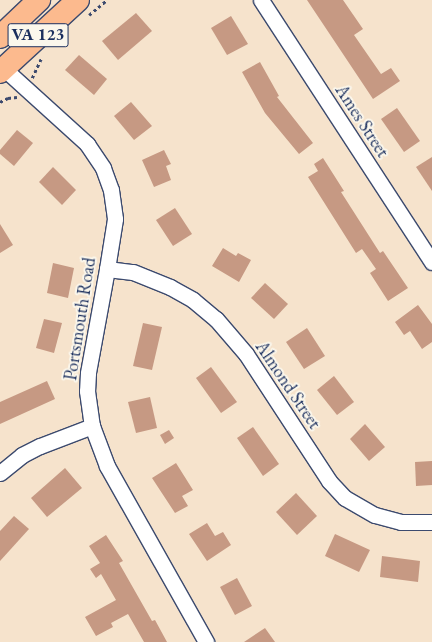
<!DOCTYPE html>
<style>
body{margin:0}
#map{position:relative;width:432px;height:642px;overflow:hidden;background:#f6e3cc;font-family:"EB Garamond",serif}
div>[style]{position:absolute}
.building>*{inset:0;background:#c69983}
.path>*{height:2.5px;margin-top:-1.25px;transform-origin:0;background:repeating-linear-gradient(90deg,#3c4a6e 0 3px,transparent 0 6px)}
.roads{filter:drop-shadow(1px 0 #3c4a6e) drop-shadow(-1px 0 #3c4a6e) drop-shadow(0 1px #3c4a6e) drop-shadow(0 -1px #3c4a6e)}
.minor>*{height:15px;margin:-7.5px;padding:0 7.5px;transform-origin:7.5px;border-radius:7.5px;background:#fff}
.primary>*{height:22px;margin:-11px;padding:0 11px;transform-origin:11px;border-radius:11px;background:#fcba8e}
span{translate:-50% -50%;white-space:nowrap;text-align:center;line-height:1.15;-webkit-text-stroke:4px #fbf7ec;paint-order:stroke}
.shield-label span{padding:1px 3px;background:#fbf7ec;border:1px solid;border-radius:3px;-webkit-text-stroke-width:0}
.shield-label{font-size:17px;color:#1b2f5e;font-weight:700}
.street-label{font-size:18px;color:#1b2f5e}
</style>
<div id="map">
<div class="building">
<i style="clip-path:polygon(307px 0,343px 0,363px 29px,354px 35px,381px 74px,391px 68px,400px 81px,373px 99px)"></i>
<i style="clip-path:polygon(136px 13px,152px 31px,118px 60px,102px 41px)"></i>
<i style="clip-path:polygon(231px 16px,248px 44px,227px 55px,211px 28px)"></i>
<i style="clip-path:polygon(79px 55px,107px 79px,94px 95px,65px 70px)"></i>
<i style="clip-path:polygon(260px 62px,279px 96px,277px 97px,313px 143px,299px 154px,265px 113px,242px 72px)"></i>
<i style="clip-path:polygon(131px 102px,152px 126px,134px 140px,114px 116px)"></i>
<i style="clip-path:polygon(397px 108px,420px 141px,404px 152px,381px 119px)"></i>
<i style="clip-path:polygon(17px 130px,33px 143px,14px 166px,0 154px,0 150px)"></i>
<i style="clip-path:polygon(164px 150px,171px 164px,166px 166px,171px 180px,154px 187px,142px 160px)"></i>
<i style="clip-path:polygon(432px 157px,432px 191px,416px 167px)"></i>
<i style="clip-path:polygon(323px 158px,344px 191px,341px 192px,380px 253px,383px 251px,408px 288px,388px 301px,370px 273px,376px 269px,362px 249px,356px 253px,308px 177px,318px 171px,314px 164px)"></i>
<i style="clip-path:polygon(53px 167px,76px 190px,62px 205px,39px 182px)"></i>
<i style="clip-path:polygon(175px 208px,192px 234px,173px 246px,156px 220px)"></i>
<i style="clip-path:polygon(0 224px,13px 245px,0 253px)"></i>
<i style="clip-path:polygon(223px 248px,236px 256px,238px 253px,251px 260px,239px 282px,212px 266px)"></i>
<i style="clip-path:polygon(53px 263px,74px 268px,68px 298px,47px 293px)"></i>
<i style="clip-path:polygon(265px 283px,288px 304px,274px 319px,251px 298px)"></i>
<i style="clip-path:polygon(418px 305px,432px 324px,432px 342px,422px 349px,410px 331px,404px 335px,395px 322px)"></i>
<i style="clip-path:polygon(44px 319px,62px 323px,54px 353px,36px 348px)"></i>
<i style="clip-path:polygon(143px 323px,162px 327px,152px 370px,133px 366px)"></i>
<i style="clip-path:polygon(307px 328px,325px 356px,304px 369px,286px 342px)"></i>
<i style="clip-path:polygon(211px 367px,237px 402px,221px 413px,196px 378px)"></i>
<i style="clip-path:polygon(334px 376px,354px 402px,337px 415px,317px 390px)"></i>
<i style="clip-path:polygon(47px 381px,55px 399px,0 424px,0 402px)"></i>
<i style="clip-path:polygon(150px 397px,157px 428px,136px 433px,128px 402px)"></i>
<i style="clip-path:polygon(365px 424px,385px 447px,369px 461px,350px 439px)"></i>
<i style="clip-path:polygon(253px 427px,279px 464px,263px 476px,237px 438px)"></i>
<i style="clip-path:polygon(169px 430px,174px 438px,165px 444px,160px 435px)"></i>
<i style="clip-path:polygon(432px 461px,432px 485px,416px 486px,415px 462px)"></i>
<i style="clip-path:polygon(176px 463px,193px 490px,182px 496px,188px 506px,175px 513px,152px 478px)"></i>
<i style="clip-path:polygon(65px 468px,82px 488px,47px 517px,31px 498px)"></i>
<i style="clip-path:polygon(296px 493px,317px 516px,297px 535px,276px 512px)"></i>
<i style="clip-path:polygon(14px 516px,29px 529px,0 561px,0 531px)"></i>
<i style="clip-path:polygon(207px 523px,215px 536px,223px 532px,231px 545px,207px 561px,189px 534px)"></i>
<i style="clip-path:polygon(335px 534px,370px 550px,359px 572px,325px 556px)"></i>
<i style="clip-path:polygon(106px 535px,123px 561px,119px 563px,152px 621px,155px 620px,167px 642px,144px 642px,128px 614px,111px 623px,113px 627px,96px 636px,85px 617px,116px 600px,101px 574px,96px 578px,90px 569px,100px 563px,89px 546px)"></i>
<i style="clip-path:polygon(382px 556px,420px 561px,418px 582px,380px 577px)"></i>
<i style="clip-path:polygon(237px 578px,252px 606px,235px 615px,220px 587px)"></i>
<i style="clip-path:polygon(265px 628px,275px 642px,244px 642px)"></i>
</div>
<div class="path">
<i style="left:89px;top:15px;width:23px;rotate:-40deg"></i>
<i style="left:32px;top:78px;width:21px;rotate:-65deg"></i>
<i style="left:0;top:102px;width:9px;rotate:-27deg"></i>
<i style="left:8px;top:98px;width:9px;rotate:-6deg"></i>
</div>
<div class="roads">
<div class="minor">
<i style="left:261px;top:0;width:313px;rotate:56.9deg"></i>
<i style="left:0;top:65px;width:118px;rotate:42.2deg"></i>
<i style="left:87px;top:144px;width:29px;rotate:56deg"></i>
<i style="left:103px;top:168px;width:23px;rotate:70deg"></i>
<i style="left:111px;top:190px;width:29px;rotate:82deg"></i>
<i style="left:115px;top:219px;width:51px;rotate:99.1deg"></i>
<i style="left:107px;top:269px;width:106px;rotate:100.4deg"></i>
<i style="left:88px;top:373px;width:18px;rotate:93deg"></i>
<i style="left:87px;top:391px;width:35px;rotate:82deg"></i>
<i style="left:92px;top:426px;width:43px;rotate:69.4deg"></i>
<i style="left:107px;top:466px;width:202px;rotate:60.6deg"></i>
<i style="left:107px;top:269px;width:26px;rotate:7deg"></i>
<i style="left:133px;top:272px;width:40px;rotate:22deg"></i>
<i style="left:170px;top:287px;width:26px;rotate:29deg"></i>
<i style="left:193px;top:300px;width:30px;rotate:40deg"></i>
<i style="left:216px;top:319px;width:46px;rotate:49.4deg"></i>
<i style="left:246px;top:354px;width:152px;rotate:56.8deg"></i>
<i style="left:329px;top:481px;width:23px;rotate:47deg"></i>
<i style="left:345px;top:498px;width:34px;rotate:30deg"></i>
<i style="left:375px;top:515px;width:27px;rotate:15deg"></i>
<i style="left:401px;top:522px;width:31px"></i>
<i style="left:0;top:473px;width:28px;rotate:-39deg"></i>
<i style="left:22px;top:455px;width:20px;rotate:-27deg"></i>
<i style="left:40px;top:446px;width:56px;rotate:-21deg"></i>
</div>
<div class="primary">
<i style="left:0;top:37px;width:54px;rotate:-43.5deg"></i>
<i style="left:0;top:72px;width:106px;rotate:-42.7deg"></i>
</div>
</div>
<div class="shield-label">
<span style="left:38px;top:35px">VA 123</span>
</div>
<div class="street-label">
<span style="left:362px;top:121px;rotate:57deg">Ames Street</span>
<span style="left:80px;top:319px;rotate:-81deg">Portsmouth Road</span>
<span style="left:288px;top:385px;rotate:56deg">Almond Street</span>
</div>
</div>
